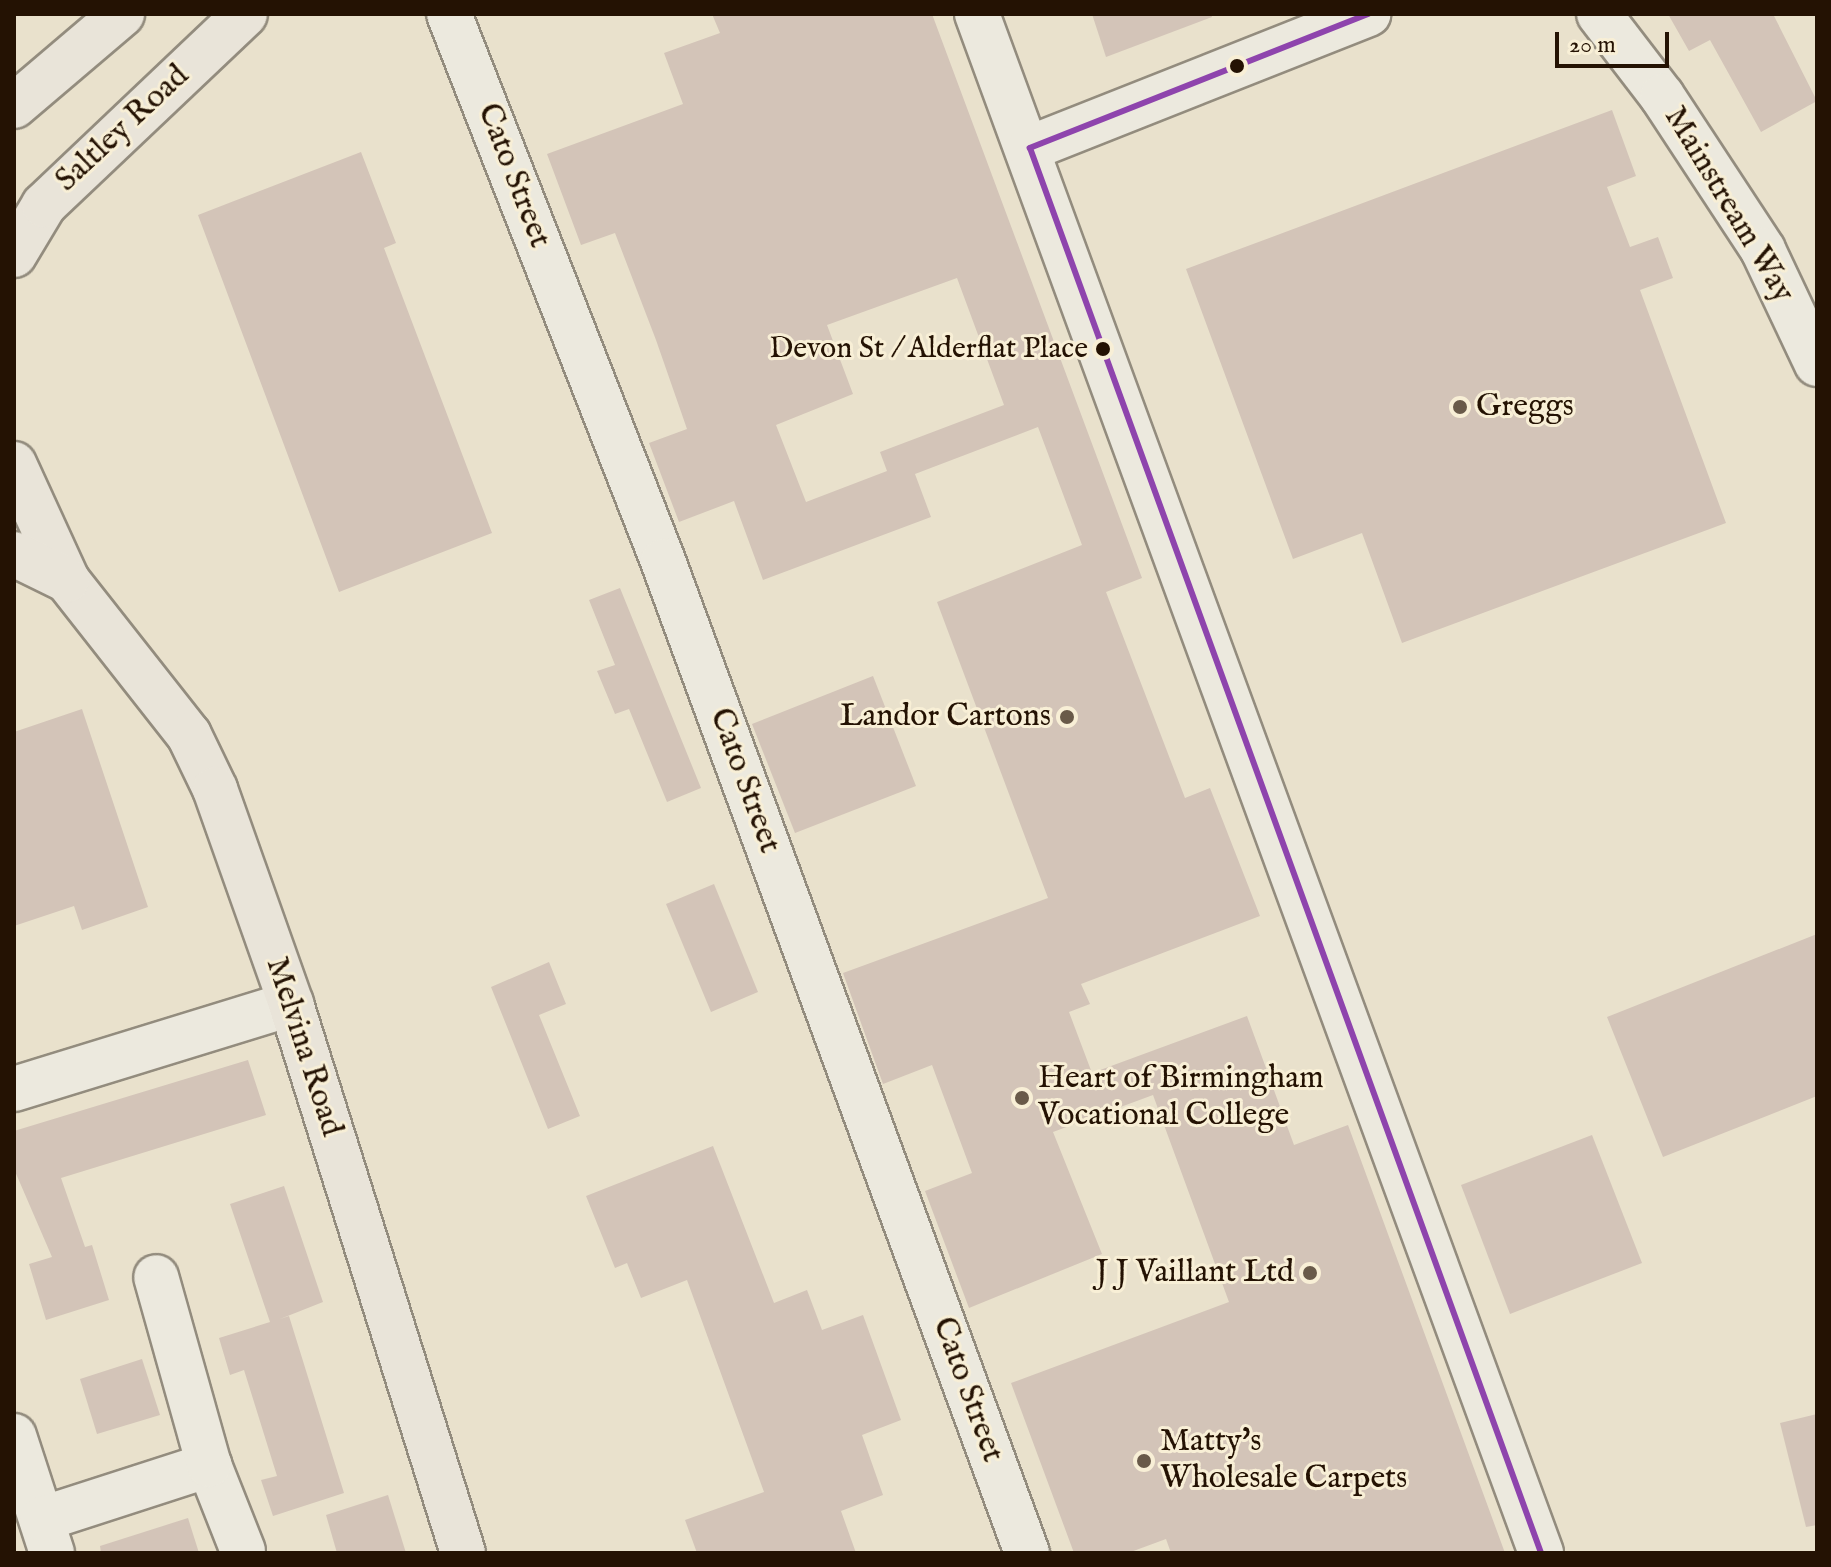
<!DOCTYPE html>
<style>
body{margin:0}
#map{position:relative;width:1831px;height:1567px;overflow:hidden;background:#e9e1cc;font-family:"IM FELL English",serif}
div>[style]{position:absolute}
.building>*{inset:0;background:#d3c4b8}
.roads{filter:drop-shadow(2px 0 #938c7e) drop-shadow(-2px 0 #938c7e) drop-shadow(0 2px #938c7e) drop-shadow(0 -2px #938c7e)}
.minor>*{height:44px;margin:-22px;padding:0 22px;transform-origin:22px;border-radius:22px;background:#ece9de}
.major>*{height:44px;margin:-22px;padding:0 22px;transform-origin:22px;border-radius:22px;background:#e9e4d9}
.bus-1>*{height:6px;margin:-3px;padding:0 3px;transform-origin:3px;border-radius:3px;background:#8e44ad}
.dots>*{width:22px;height:22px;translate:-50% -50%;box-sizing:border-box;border:4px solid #f8efd6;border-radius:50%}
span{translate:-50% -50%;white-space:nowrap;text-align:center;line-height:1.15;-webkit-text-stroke:6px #f8efd6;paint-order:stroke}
.bus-label{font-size:30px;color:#241203}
.right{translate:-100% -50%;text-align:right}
.street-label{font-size:32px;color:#241203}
.poi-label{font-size:32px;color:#241203}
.left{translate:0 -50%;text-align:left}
.frame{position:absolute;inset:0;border:16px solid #241203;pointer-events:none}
.scale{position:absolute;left:1555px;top:32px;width:114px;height:36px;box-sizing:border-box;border:4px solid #241203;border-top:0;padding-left:10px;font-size:24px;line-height:28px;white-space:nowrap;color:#241203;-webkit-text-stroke:6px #f8efd6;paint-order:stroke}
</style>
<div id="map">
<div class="building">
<i style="clip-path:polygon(evenodd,712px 14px,932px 14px,1142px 578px,1106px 592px,1185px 798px,1210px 788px,1260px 916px,1081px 984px,1090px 1004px,1069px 1012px,1092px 1073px,1247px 1016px,1294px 1145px,1348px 1125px,1505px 1553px,1171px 1553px,1166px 1539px,1128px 1553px,1074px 1553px,1011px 1383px,1229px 1302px,1153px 1095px,1053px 1132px,1102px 1254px,969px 1308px,925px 1191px,972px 1173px,932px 1065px,883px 1084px,843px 973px,1048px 898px,937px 602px,1082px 545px,1038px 427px,915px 474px,931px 517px,763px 580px,734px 501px,679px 522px,649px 443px,687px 429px,656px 340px,615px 233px,581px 245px,547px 154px,683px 104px,664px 53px,720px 33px,712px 14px,957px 278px,1004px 405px,880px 452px,887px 471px,806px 502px,776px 425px,853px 394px,827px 325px,957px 278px)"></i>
<i style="clip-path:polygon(1092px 14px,1211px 14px,1212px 17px,1106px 57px)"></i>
<i style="clip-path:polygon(1668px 14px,1773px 14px,1817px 101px,1761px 132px,1710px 40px,1689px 51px)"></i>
<i style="clip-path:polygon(1612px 110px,1636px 176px,1607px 187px,1630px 247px,1658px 237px,1673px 278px,1640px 290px,1726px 523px,1402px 643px,1362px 533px,1293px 559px,1186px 269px)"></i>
<i style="clip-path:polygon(361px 152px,396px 243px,384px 248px,492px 533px,339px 592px,198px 215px)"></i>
<i style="clip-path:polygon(620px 588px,701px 788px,667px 802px,629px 709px,615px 714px,597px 671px,615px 665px,589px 600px)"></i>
<i style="clip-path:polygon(873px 676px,916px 786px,795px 833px,752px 724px)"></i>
<i style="clip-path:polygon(82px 709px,148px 907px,82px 930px,74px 906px,14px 926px,14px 732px)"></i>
<i style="clip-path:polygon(714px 884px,758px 992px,711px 1012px,666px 904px)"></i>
<i style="clip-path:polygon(1817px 934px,1817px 1096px,1663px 1157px,1607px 1017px)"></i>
<i style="clip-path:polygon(549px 962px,566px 1004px,539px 1015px,580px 1116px,548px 1129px,491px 987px)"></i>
<i style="clip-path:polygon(248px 1060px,266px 1115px,61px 1178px,85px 1247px,92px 1245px,109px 1300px,46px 1320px,29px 1264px,52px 1257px,14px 1169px,14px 1131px)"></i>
<i style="clip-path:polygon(1592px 1135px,1642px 1263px,1510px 1314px,1461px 1185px)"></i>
<i style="clip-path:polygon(713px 1146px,774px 1303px,807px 1290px,822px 1330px,863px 1315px,901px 1420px,862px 1435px,883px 1495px,841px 1511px,856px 1553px,697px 1553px,685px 1520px,764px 1492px,687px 1280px,641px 1298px,627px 1263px,615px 1268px,586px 1196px)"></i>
<i style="clip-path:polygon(284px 1186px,323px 1302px,280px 1319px,289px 1316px,344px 1493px,273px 1516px,261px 1480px,277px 1476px,244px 1370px,230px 1375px,219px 1338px,270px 1322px,230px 1204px)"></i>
<i style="clip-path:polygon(142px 1359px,160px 1415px,97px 1434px,80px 1379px)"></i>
<i style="clip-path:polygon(1817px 1414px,1817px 1525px,1806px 1527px,1780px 1423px)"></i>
<i style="clip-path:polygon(388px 1495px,406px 1553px,337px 1553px,326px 1515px)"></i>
<i style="clip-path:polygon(188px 1518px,199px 1553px,101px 1553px,100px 1546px)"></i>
</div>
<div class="roads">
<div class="minor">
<i style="left:449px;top:14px;width:587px;rotate:68.63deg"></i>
<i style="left:663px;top:561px;width:1057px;rotate:69.85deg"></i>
<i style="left:977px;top:14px;width:1639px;rotate:69.87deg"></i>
<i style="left:1599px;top:14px;width:103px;rotate:52.5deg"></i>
<i style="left:1662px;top:96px;width:184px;rotate:56.7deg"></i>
<i style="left:1763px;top:250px;width:126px;rotate:64.7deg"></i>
<i style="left:1030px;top:148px;width:364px;rotate:-21.6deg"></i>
<i style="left:14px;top:1089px;width:290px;rotate:-17.1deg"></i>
<i style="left:14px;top:1436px;width:123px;rotate:72deg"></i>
<i style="left:209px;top:1465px;width:92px;rotate:68.4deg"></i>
<i style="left:42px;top:1519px;width:176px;rotate:-17.9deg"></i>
<i style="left:209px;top:1465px;width:195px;rotate:-105.7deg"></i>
</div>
<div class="major">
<i style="left:14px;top:106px;width:142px;rotate:-40.4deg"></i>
<i style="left:14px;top:255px;width:58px;rotate:-59deg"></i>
<i style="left:44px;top:205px;width:277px;rotate:-43.5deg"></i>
<i style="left:14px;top:464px;width:128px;rotate:65.4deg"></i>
<i style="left:67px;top:580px;width:197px;rotate:51.8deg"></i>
<i style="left:189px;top:735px;width:60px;rotate:64.3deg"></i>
<i style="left:215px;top:789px;width:228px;rotate:70.5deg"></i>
<i style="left:291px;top:1004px;width:575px;rotate:72.6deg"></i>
<i style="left:14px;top:554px;width:59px;rotate:26.1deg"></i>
</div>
</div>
<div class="bus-1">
<i style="left:1368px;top:14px;width:364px;rotate:158.4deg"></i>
<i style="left:1030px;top:148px;width:1495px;rotate:70.01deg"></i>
</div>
<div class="dots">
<i style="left:1237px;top:66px;background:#241203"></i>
<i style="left:1103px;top:349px;background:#241203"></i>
<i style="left:1460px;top:407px;background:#695a49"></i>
<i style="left:1067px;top:717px;background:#695a49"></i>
<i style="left:1022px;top:1098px;background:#695a49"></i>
<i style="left:1310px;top:1273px;background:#695a49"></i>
<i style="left:1144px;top:1461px;background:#695a49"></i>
</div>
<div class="bus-label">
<span class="right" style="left:1088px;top:349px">Devon St / Alderflat Place</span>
</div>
<div class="street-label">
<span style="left:123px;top:129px;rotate:-43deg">Saltley Road</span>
<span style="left:513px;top:176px;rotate:69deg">Cato Street</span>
<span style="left:1728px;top:205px;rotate:59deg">Mainstream Way</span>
<span style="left:744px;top:781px;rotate:70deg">Cato Street</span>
<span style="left:303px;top:1047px;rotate:72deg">Melvina Road</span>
<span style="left:967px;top:1390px;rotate:70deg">Cato Street</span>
</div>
<div class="poi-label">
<span class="left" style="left:1476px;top:407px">Greggs</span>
<span class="right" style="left:1051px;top:717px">Landor Cartons</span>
<span class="left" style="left:1038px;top:1098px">Heart of Birmingham<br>Vocational College</span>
<span class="right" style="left:1294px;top:1273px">J J Vaillant Ltd</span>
<span class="left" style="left:1160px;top:1461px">Matty's<br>Wholesale Carpets</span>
</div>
<div class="frame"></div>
<div class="scale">20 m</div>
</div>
